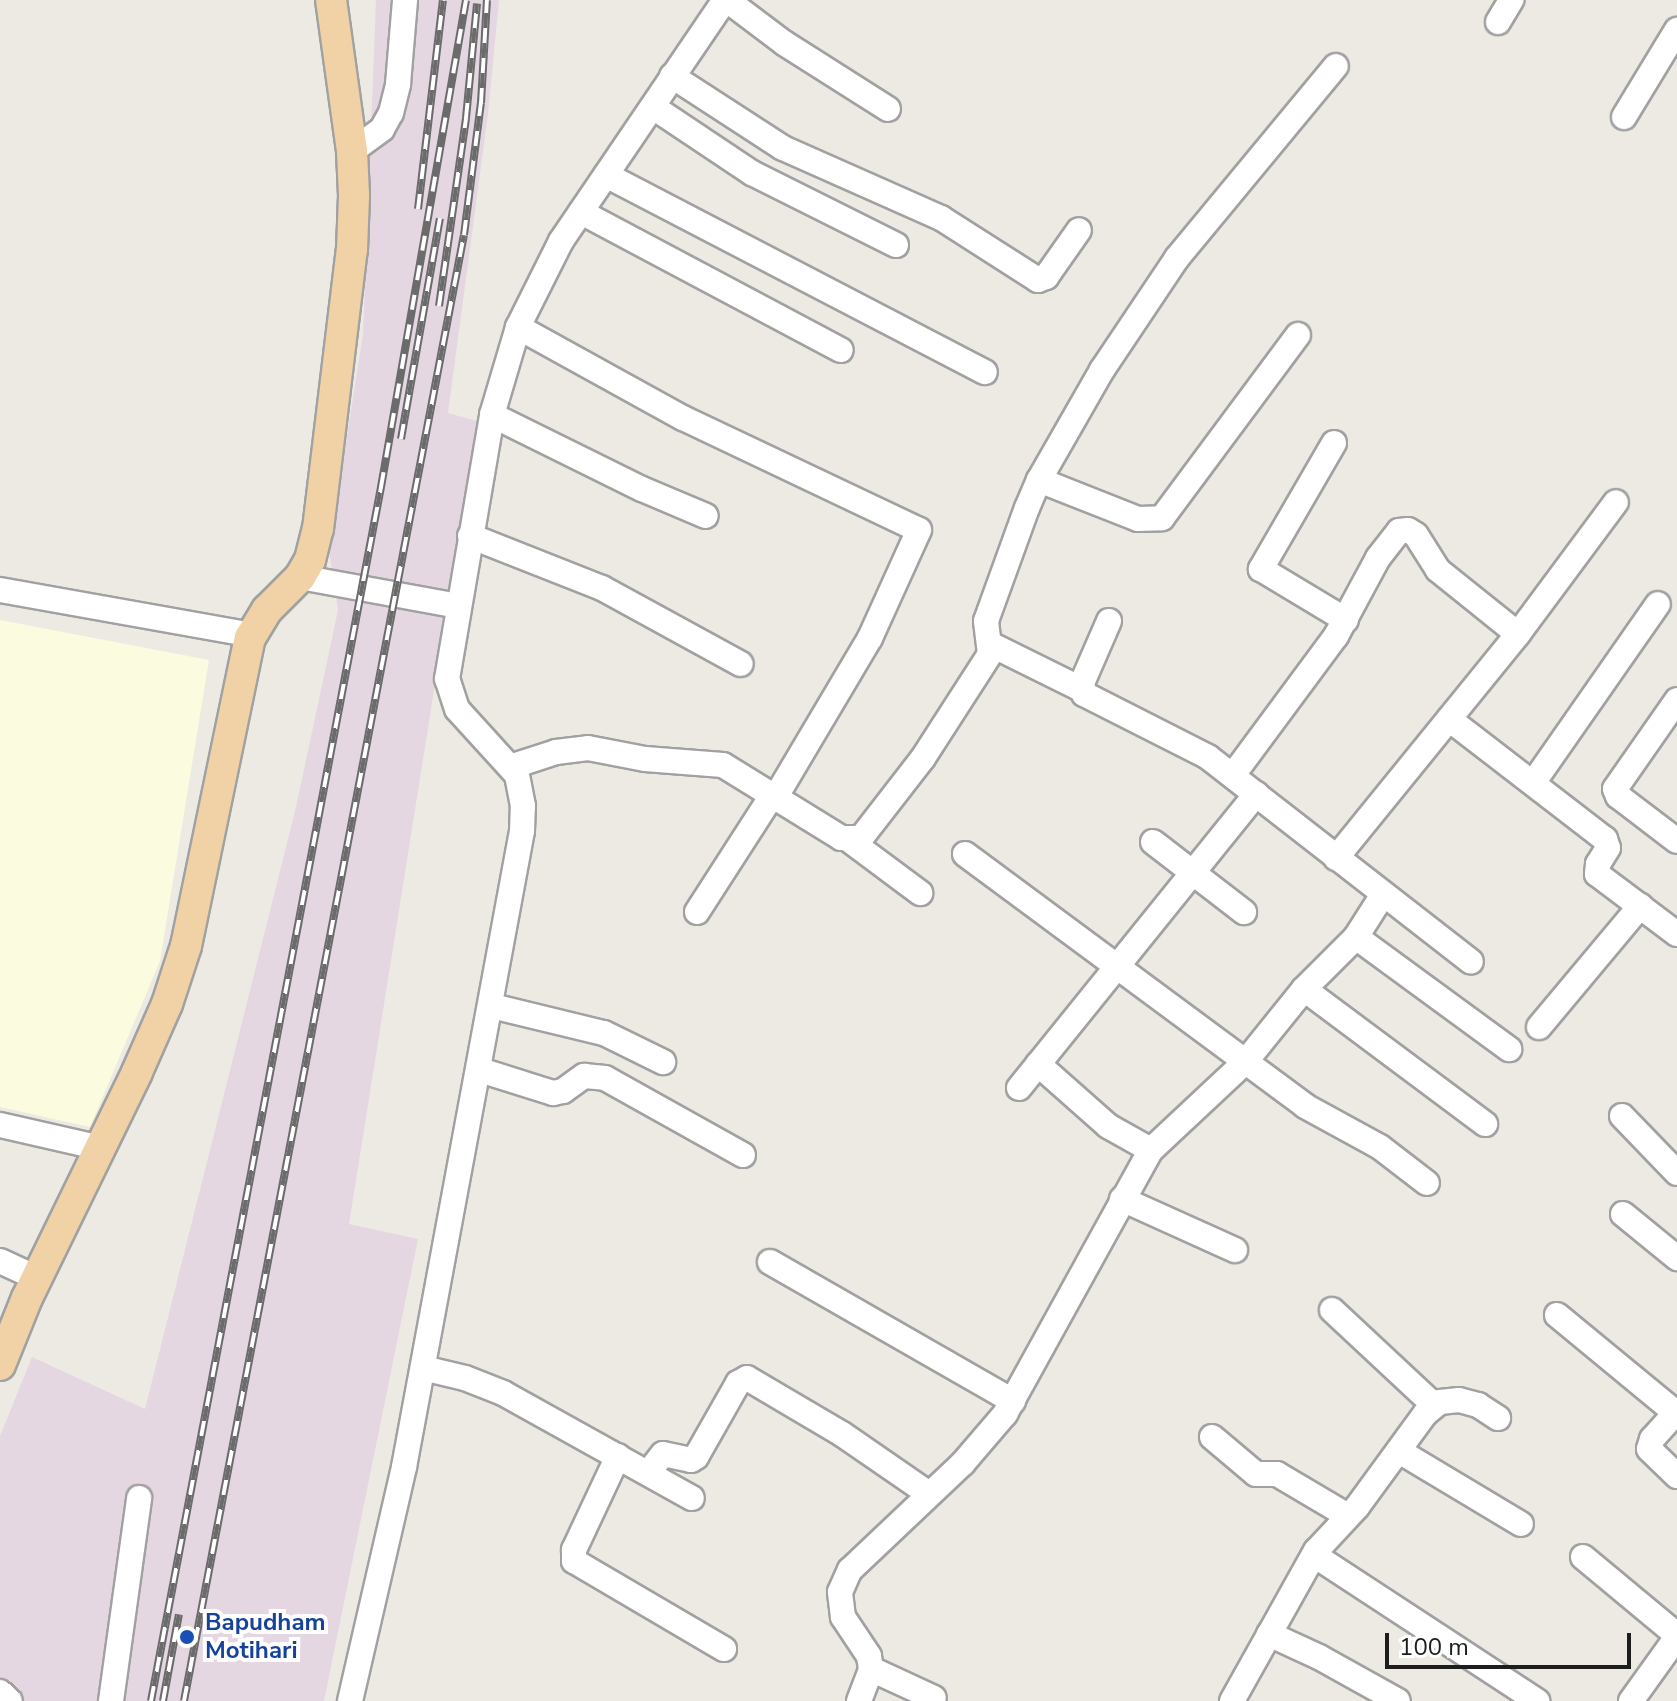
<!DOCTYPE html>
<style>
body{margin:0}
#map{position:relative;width:1677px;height:1701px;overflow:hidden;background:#edeae4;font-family:"Nunito Sans",sans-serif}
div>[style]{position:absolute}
.industrial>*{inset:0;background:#e5d7e2}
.education>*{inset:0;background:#fafbdf}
.roads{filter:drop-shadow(2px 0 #a1a1a1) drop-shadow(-2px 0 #a1a1a1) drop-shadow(0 2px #a1a1a1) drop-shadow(0 -2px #a1a1a1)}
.minor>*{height:24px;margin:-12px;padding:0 12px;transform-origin:12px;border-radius:12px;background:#fff}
.major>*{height:30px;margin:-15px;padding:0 15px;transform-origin:15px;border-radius:15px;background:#f1d2a6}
.rail>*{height:8px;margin-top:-4px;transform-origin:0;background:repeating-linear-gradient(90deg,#fff 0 15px,#6b6b6b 0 30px);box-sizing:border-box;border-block:2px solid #6b6b6b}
.dots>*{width:22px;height:22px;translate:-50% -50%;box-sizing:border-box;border:4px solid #fff;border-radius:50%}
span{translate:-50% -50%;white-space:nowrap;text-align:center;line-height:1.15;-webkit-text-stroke:8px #fff;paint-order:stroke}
.transit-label{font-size:24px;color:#164399;font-weight:700}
.left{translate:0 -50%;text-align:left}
.scale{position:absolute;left:1385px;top:1633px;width:246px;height:36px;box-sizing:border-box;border:4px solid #1d1d1d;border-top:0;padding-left:10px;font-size:24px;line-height:28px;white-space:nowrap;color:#1d1d1d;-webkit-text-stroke:6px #fff;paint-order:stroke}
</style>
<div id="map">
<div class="industrial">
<i style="clip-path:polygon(376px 0,499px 0,488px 114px,448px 413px,477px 421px,349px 1224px,418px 1239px,324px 1701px,0 1701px,0 1436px,32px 1357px,145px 1409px,296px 807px,338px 610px,329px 550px,363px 334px)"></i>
</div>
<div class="education">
<i style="clip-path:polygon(0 620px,209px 660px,160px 961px,90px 1127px,0 1107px)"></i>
</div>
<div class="roads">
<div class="minor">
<i style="left:727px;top:0;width:71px;rotate:37deg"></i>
<i style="left:784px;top:43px;width:123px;rotate:32.4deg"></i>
<i style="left:1498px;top:22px;width:26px;rotate:-59deg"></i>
<i style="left:672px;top:76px;width:132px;rotate:33deg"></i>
<i style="left:783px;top:148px;width:173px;rotate:23.9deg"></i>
<i style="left:941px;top:218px;width:115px;rotate:32.6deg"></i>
<i style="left:1038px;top:280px;width:9px;rotate:-21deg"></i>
<i style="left:1046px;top:277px;width:57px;rotate:-54.9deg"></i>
<i style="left:653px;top:107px;width:119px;rotate:33.7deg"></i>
<i style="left:752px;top:173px;width:161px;rotate:26.6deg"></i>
<i style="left:1624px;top:117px;width:102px;rotate:-58.7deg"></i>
<i style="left:352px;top:151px;width:37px;rotate:-36deg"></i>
<i style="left:382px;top:129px;width:18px;rotate:-61deg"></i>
<i style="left:391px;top:113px;width:30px;rotate:-76deg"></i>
<i style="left:398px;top:84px;width:84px;rotate:-85.2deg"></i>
<i style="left:606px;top:175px;width:427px;rotate:27.5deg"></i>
<i style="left:581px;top:212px;width:294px;rotate:28deg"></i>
<i style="left:518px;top:327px;width:188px;rotate:28.9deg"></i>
<i style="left:683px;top:418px;width:261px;rotate:25.4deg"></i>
<i style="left:919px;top:530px;width:119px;rotate:114.4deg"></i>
<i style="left:870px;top:638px;width:184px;rotate:120.7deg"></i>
<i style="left:492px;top:415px;width:167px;rotate:26.3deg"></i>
<i style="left:642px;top:489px;width:69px;rotate:22.9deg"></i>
<i style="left:1334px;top:443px;width:146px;rotate:120.1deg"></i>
<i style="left:1261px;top:569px;width:99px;rotate:31deg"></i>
<i style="left:1039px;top:480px;width:106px;rotate:21.5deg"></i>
<i style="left:1138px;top:519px;width:24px;rotate:-2deg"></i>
<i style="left:1162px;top:518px;width:228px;rotate:-53.4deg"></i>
<i style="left:470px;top:536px;width:142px;rotate:21.5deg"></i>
<i style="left:602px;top:588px;width:158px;rotate:28.7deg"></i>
<i style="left:300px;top:577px;width:161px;rotate:10.4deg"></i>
<i style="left:0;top:590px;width:256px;rotate:10.1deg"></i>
<i style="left:1109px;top:621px;width:68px;rotate:113.5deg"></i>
<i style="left:1082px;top:683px;width:11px;rotate:80deg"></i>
<i style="left:1084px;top:694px;width:139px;rotate:26.9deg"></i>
<i style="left:1208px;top:757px;width:333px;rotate:37.9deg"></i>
<i style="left:990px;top:644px;width:102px;rotate:26.3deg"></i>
<i style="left:1677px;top:700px;width:108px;rotate:124.9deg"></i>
<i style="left:1615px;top:789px;width:8px;rotate:67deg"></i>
<i style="left:1618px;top:796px;width:74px;rotate:37.3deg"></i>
<i style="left:1449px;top:719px;width:197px;rotate:37.6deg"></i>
<i style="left:1605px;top:839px;width:9px;rotate:72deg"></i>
<i style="left:1608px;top:848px;width:19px;rotate:122deg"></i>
<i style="left:1598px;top:864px;width:10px;rotate:96deg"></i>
<i style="left:1597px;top:874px;width:100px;rotate:36.9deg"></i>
<i style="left:513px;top:766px;width:45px;rotate:-18deg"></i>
<i style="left:556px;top:752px;width:32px;rotate:-7deg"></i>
<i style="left:588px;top:748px;width:58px;rotate:10.9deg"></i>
<i style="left:645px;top:759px;width:78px;rotate:4.4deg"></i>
<i style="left:723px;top:765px;width:139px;rotate:31.7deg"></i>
<i style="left:841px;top:838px;width:20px"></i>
<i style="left:861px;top:838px;width:101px;rotate:-52.2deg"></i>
<i style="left:923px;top:758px;width:124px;rotate:-57.2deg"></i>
<i style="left:990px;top:654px;width:33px;rotate:-97deg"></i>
<i style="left:986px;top:621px;width:120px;rotate:-70.1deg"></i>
<i style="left:1027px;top:508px;width:30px;rotate:-67deg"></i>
<i style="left:1039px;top:480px;width:127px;rotate:-60.2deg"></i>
<i style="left:1102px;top:370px;width:135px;rotate:-56.2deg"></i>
<i style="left:1177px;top:258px;width:249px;rotate:-50.4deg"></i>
<i style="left:1233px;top:775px;width:173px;rotate:-53.5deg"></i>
<i style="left:1336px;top:636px;width:89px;rotate:-61.7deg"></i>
<i style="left:1378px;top:558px;width:34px;rotate:-52deg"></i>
<i style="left:1399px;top:531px;width:9px;rotate:-6deg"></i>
<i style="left:1408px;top:530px;width:9px;rotate:32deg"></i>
<i style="left:1416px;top:535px;width:41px;rotate:57.8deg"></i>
<i style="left:1438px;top:570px;width:102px;rotate:38.7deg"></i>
<i style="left:1533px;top:783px;width:218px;rotate:-55.1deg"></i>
<i style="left:849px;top:840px;width:89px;rotate:36.7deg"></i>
<i style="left:1153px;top:842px;width:115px;rotate:37.6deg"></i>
<i style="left:965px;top:854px;width:423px;rotate:36.5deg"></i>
<i style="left:1305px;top:1106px;width:85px;rotate:28.7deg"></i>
<i style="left:1380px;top:1147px;width:59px;rotate:37.5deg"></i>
<i style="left:1336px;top:858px;width:289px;rotate:-50.9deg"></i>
<i style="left:1518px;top:634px;width:164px;rotate:-53.4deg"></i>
<i style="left:697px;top:912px;width:140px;rotate:-57.2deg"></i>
<i style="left:1356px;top:937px;width:190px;rotate:36.2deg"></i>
<i style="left:1304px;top:989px;width:226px;rotate:36.7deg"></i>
<i style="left:492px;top:1006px;width:115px;rotate:13.6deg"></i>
<i style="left:604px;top:1033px;width:66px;rotate:26.2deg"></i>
<i style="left:1539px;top:1027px;width:158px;rotate:-50.1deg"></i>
<i style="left:1038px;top:1064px;width:94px;rotate:41.5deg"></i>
<i style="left:1108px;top:1126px;width:49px;rotate:29.2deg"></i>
<i style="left:480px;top:1070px;width:77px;rotate:17.5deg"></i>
<i style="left:553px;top:1093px;width:10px;rotate:-11deg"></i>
<i style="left:563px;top:1091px;width:26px;rotate:-36deg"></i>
<i style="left:584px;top:1076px;width:21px;rotate:5deg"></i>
<i style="left:605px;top:1078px;width:158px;rotate:29.2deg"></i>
<i style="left:1019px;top:1088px;width:378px;rotate:-51.1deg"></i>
<i style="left:1622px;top:1116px;width:79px;rotate:46deg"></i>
<i style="left:0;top:1125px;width:104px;rotate:12.8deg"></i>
<i style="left:1122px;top:1199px;width:124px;rotate:24.3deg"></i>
<i style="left:1623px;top:1214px;width:70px;rotate:39.2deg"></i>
<i style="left:0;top:1261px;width:41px;rotate:24.7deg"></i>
<i style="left:770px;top:1262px;width:280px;rotate:29.8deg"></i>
<i style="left:1332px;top:1310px;width:139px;rotate:43deg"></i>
<i style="left:1557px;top:1315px;width:146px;rotate:39.5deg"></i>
<i style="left:1670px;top:1408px;width:10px;rotate:84deg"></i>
<i style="left:1671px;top:1418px;width:28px;rotate:132deg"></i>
<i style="left:1652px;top:1439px;width:10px;rotate:107deg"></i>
<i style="left:1649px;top:1449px;width:39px;rotate:44deg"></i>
<i style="left:423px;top:1368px;width:43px;rotate:13.4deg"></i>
<i style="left:465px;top:1378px;width:41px;rotate:21.5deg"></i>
<i style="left:503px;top:1393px;width:216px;rotate:29.1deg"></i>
<i style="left:1212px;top:1437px;width:57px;rotate:40.1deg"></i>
<i style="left:1256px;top:1474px;width:21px"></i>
<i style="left:1277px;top:1474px;width:82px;rotate:30.6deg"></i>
<i style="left:1399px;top:1451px;width:142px;rotate:30.9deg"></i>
<i style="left:618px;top:1456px;width:104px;rotate:115.1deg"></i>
<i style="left:574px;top:1550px;width:11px;rotate:90deg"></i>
<i style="left:574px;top:1561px;width:174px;rotate:30.4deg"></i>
<i style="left:648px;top:1473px;width:24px;rotate:-52deg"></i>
<i style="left:663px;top:1454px;width:29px;rotate:12deg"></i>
<i style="left:691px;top:1460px;width:6px;rotate:-31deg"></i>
<i style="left:696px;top:1457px;width:85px;rotate:-60.4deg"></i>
<i style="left:738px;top:1383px;width:10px;rotate:-29deg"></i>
<i style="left:747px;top:1378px;width:110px;rotate:30.5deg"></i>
<i style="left:842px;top:1434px;width:106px;rotate:34.6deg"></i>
<i style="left:1314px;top:1555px;width:267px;rotate:33.2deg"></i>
<i style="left:1583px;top:1557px;width:122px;rotate:39.7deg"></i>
<i style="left:1269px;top:1634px;width:55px;rotate:24.7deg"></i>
<i style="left:1319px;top:1657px;width:90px;rotate:29.1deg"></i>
<i style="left:871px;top:1669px;width:69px;rotate:24.7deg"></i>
<i style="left:0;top:1692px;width:13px;rotate:42deg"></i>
<i style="left:111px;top:1701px;width:205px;rotate:-82.1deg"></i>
<i style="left:350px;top:1701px;width:240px;rotate:-77deg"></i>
<i style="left:404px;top:1467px;width:647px;rotate:-79.49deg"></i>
<i style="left:522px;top:831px;width:25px;rotate:-88deg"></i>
<i style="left:523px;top:806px;width:32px;rotate:-101deg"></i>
<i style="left:517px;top:775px;width:89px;rotate:-132.3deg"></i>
<i style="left:457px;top:709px;width:32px;rotate:-108deg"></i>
<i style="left:447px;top:679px;width:268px;rotate:-80.3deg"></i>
<i style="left:492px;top:415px;width:92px;rotate:-73.5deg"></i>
<i style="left:518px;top:327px;width:96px;rotate:-63.4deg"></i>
<i style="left:561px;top:241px;width:292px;rotate:-55.8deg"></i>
<i style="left:859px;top:1701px;width:34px;rotate:-69deg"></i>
<i style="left:871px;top:1669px;width:13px;rotate:-99deg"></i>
<i style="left:869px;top:1656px;width:47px;rotate:-123.7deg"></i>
<i style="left:843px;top:1617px;width:25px;rotate:-97deg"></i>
<i style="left:840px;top:1592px;width:24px;rotate:-66deg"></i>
<i style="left:850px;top:1570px;width:156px;rotate:-43.4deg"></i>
<i style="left:963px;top:1463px;width:65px;rotate:-49.4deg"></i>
<i style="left:1005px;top:1414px;width:302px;rotate:-61.1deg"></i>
<i style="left:1151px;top:1150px;width:130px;rotate:-43.1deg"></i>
<i style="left:1246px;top:1061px;width:92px;rotate:-51.1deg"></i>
<i style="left:1304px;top:989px;width:74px;rotate:-45deg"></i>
<i style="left:1356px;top:937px;width:49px;rotate:-57.6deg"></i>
<i style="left:1232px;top:1701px;width:172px;rotate:-60.8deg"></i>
<i style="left:1316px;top:1551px;width:60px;rotate:-47deg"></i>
<i style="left:1357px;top:1507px;width:115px;rotate:-53.8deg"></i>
<i style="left:1425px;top:1414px;width:19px;rotate:-39deg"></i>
<i style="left:1440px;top:1402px;width:19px;rotate:-6deg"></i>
<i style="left:1459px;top:1400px;width:20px;rotate:15deg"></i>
<i style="left:1478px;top:1405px;width:24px;rotate:33deg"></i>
<i style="left:1631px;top:1701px;width:79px;rotate:-54.3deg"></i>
</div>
<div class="major">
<i style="left:0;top:1365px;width:72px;rotate:-68.1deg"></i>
<i style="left:27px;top:1298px;width:251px;rotate:-64deg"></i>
<i style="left:137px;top:1072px;width:74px;rotate:-66.2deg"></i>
<i style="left:167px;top:1004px;width:61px;rotate:-71.9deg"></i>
<i style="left:186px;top:946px;width:315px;rotate:-78.3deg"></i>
<i style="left:250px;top:638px;width:33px;rotate:-59deg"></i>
<i style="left:267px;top:610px;width:47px;rotate:-45deg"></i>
<i style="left:300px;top:577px;width:20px;rotate:-60deg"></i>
<i style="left:310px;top:560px;width:32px;rotate:-76deg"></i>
<i style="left:318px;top:529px;width:281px;rotate:-83.1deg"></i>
<i style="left:352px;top:250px;width:55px;rotate:-87.9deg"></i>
<i style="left:354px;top:195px;width:44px;rotate:-92.6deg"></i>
<i style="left:352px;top:151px;width:152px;rotate:-97.9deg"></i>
</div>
</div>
<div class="rail">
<i style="left:418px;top:209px;width:210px;rotate:-83.2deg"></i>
<i style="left:439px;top:306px;width:190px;rotate:-81.8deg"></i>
<i style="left:466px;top:118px;width:115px;rotate:-84.5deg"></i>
<i style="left:401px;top:439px;width:224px;rotate:-80deg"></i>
<i style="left:151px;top:1701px;width:1236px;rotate:-79.27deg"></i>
<i style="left:381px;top:487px;width:494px;rotate:-80.1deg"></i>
<i style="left:163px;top:1701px;width:88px;rotate:-79.6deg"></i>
<i style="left:184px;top:1701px;width:1492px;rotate:-79.19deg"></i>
<i style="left:464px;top:235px;width:133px;rotate:-82.7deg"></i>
<i style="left:481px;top:103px;width:103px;rotate:-86.7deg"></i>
</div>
<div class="dots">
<i style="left:187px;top:1637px;background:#1a4fb4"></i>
</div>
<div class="transit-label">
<span class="left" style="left:205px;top:1637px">Bapudham<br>Motihari</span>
</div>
<div class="scale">100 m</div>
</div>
